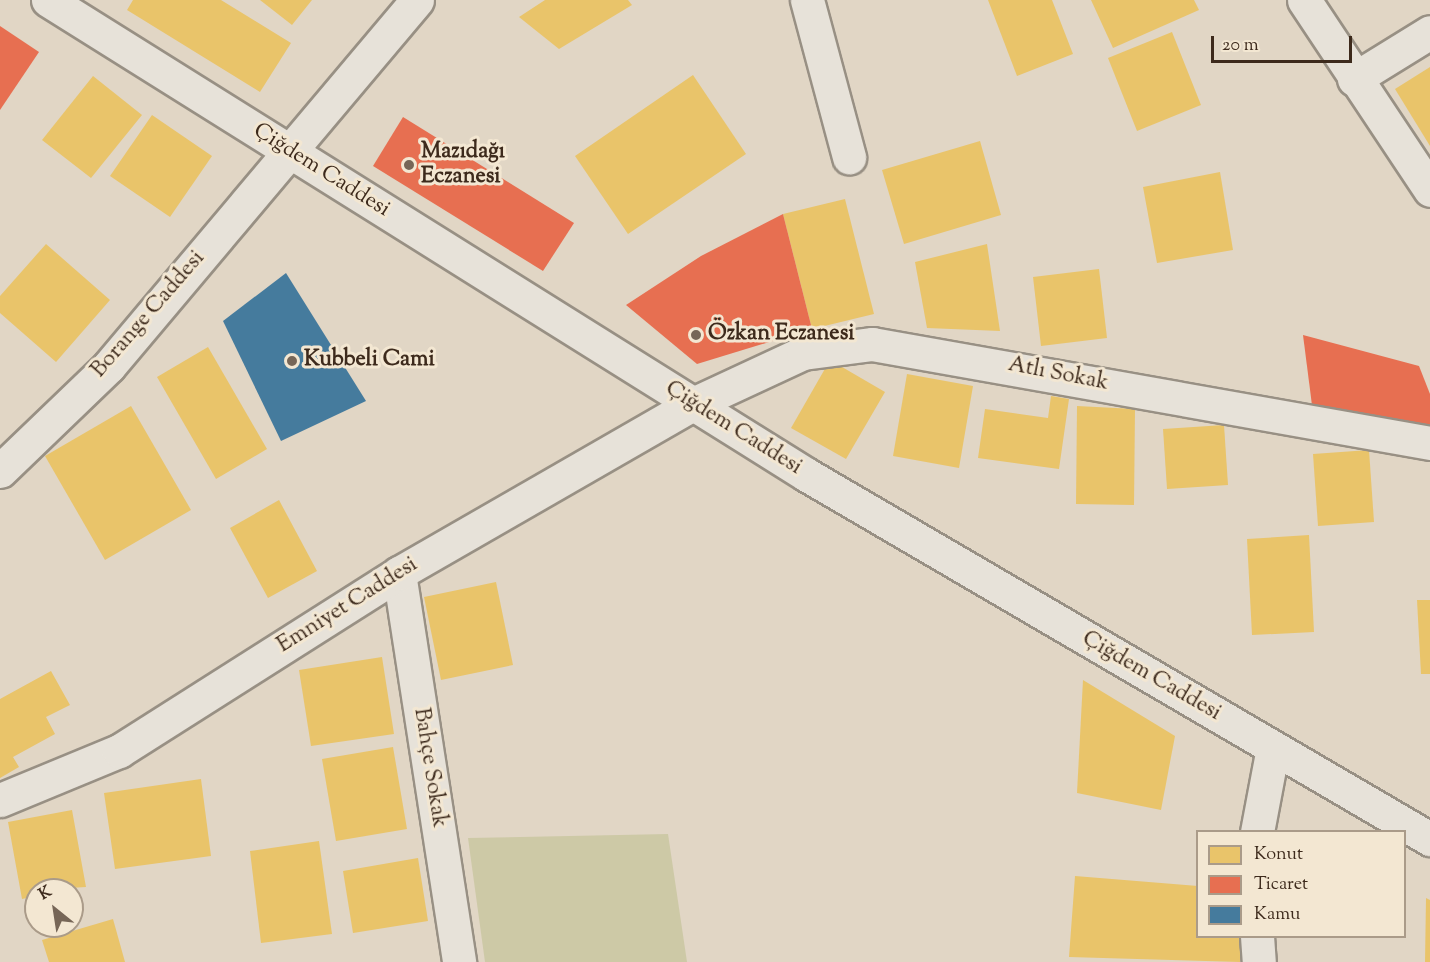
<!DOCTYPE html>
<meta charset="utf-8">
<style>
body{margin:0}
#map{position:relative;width:1430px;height:962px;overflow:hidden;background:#e1d6c5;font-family:"Sorts Mill Goudy",serif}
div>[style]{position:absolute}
.green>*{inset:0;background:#cdc9a6}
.homes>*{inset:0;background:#e9c46a}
.shops>*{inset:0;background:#e76f51}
.public>*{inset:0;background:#457b9d}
.roads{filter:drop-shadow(2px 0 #989084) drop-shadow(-2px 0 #989084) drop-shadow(0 2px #989084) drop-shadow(0 -2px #989084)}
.minor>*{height:33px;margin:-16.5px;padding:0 16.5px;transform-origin:16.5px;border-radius:16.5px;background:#e7e2d9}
.tertiary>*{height:33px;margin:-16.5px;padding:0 16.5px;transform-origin:16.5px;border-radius:16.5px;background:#e7e2d9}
.dots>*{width:16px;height:16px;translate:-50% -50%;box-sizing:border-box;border:3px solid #f3e7d2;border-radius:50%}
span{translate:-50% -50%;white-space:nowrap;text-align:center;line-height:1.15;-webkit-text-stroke:6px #f3e7d2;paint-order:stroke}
.poi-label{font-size:22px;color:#3d2a1c;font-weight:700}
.left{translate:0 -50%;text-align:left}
.street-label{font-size:22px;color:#3d2a1c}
.legend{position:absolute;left:1196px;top:830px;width:210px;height:108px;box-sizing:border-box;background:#f3e7d2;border:2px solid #aa9b89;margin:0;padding:8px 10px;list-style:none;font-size:18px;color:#3d2a1c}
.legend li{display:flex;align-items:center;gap:12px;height:30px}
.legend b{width:30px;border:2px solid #aa9b89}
.north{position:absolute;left:24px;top:878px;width:60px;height:60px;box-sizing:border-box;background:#f3e7d2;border:2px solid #aa9b89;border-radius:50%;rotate:330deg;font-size:16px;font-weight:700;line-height:24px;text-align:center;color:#3d2a1c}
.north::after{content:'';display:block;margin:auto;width:21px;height:27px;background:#766657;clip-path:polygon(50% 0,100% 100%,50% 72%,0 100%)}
.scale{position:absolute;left:1211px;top:36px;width:141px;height:27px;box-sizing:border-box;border:3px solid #3d2a1c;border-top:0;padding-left:8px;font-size:18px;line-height:21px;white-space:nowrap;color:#3d2a1c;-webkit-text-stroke:4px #f3e7d2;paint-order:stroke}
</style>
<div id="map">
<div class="green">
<i style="clip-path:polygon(668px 834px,687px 962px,485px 962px,468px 838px)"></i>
</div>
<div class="homes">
<i style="clip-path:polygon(133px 0,221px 0,291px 43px,260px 92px,127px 10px)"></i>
<i style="clip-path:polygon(260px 0,312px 0,292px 25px)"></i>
<i style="clip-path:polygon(545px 0,628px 0,632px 5px,559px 49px,519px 17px)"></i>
<i style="clip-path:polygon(988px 0,1052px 0,1073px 54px,1017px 76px)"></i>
<i style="clip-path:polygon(1091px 0,1194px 0,1199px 10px,1113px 48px)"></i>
<i style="clip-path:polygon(1172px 32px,1201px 105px,1137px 131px,1108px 58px)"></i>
<i style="clip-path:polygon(1430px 67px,1430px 146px,1395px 89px)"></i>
<i style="clip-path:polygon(693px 75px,746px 154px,628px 234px,575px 156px)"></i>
<i style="clip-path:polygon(93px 76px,142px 115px,91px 178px,42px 140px)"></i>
<i style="clip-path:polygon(152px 115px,212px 156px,170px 217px,110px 176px)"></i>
<i style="clip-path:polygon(980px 141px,1001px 215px,904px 244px,882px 170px)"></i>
<i style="clip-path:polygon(1220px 172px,1233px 250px,1157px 263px,1143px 187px)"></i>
<i style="clip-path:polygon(845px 199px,874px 314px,812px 329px,783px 214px)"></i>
<i style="clip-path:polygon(46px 244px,110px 300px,56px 362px,0 313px,0 296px)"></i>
<i style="clip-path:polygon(987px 244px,1000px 331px,927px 328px,915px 262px)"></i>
<i style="clip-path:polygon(1099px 269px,1107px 338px,1041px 346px,1033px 277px)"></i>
<i style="clip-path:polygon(208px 347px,267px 449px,216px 479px,157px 377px)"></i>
<i style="clip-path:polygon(830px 360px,885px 392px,846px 459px,791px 428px)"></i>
<i style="clip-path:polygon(907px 374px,973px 386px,959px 468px,893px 456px)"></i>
<i style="clip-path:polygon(1051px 396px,1069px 399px,1059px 469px,978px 458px,985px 409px,1048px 418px)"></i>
<i style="clip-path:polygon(131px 406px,191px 510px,105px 560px,45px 456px)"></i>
<i style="clip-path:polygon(1077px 406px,1135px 409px,1134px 505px,1076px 504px)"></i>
<i style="clip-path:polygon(1224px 425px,1228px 485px,1167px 489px,1163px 429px)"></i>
<i style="clip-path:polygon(1369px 450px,1374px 522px,1318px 526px,1313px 454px)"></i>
<i style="clip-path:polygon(279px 500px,317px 571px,268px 598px,230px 528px)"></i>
<i style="clip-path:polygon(1309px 535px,1314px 632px,1252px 635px,1247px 539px)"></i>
<i style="clip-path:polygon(496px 582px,513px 665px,441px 680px,424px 597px)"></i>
<i style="clip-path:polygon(1417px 600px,1430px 600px,1430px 674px,1421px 674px)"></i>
<i style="clip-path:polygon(382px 657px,394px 734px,311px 746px,299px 670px)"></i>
<i style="clip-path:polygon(51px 671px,70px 705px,46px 717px,55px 734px,13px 757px,19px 767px,0 778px,0 699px)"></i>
<i style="clip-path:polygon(1083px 680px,1175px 736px,1161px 810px,1077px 793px)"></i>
<i style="clip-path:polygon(393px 747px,407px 829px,336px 841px,322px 759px)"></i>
<i style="clip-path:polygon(201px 779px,211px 856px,115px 869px,104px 793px)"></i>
<i style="clip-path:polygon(72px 810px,86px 887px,36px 890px,36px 896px,22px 899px,8px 822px)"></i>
<i style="clip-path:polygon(319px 841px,332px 934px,261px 943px,250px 851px)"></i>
<i style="clip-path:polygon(418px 858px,428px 921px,353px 933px,343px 871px)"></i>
<i style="clip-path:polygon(1075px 876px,1198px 886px,1198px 936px,1242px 936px,1240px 962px,1069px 957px)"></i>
<i style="clip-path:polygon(1426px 898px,1430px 900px,1430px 962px,1425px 962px)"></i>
<i style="clip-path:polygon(113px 919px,125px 962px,49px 962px,42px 940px)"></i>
</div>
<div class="shops">
<i style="clip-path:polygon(0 26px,39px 52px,0 110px)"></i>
<i style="clip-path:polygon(403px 117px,574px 223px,543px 271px,373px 166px)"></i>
<i style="clip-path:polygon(783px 214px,812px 329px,697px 364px,626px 305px,701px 256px)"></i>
<i style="clip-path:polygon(1303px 335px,1419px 366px,1430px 394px,1430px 425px,1313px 413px)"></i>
</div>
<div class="public">
<i style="clip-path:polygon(286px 273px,366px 401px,281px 441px,223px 321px)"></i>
</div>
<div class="roads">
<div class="minor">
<i style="left:807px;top:0;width:163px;rotate:75deg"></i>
<i style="left:1304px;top:0;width:228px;rotate:56.4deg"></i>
<i style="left:1354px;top:79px;width:89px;rotate:-31.7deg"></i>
<i style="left:693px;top:404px;width:121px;rotate:-24.9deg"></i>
<i style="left:803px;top:353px;width:70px;rotate:-7.4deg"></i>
<i style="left:872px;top:344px;width:567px;rotate:10.06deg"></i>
<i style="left:399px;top:573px;width:394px;rotate:81.2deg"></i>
<i style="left:1257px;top:832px;width:86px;rotate:-79.3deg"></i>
<i style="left:1257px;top:936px;width:26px;rotate:86deg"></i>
</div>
<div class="tertiary">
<i style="left:48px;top:0;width:895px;rotate:32.04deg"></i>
<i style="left:807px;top:475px;width:722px;rotate:30.3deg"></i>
<i style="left:0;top:471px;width:151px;rotate:-43.9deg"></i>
<i style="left:109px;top:366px;width:478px;rotate:-49.9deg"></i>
<i style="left:0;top:800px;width:129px;rotate:-22.4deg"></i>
<i style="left:119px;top:751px;width:332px;rotate:-32.4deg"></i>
<i style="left:399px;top:573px;width:339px;rotate:-29.9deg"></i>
</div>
</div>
<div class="dots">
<i style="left:409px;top:165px;background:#766657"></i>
<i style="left:696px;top:335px;background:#766657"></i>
<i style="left:292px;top:361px;background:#766657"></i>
</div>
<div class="poi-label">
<span class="left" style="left:421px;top:165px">Mazıdağı<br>Eczanesi</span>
<span class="left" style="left:708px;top:335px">Özkan Eczanesi</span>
<span class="left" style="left:304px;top:361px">Kubbeli Cami</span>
</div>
<div class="street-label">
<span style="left:321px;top:171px;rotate:32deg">Çiğdem Caddesi</span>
<span style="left:149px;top:315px;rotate:-49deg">Borange Caddesi</span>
<span style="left:1058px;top:375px;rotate:11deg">Atlı Sokak</span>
<span style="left:733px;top:429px;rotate:32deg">Çiğdem Caddesi</span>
<span style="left:348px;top:606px;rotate:-32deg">Emniyet Caddesi</span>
<span style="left:1151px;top:677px;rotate:30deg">Çiğdem Caddesi</span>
<span style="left:429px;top:768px;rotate:81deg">Bahçe Sokak</span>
</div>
<ul class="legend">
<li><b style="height:16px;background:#e9c46a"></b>Konut</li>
<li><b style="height:16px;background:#e76f51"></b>Ticaret</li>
<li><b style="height:16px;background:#457b9d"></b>Kamu</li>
</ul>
<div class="north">K</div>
<div class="scale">20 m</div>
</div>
